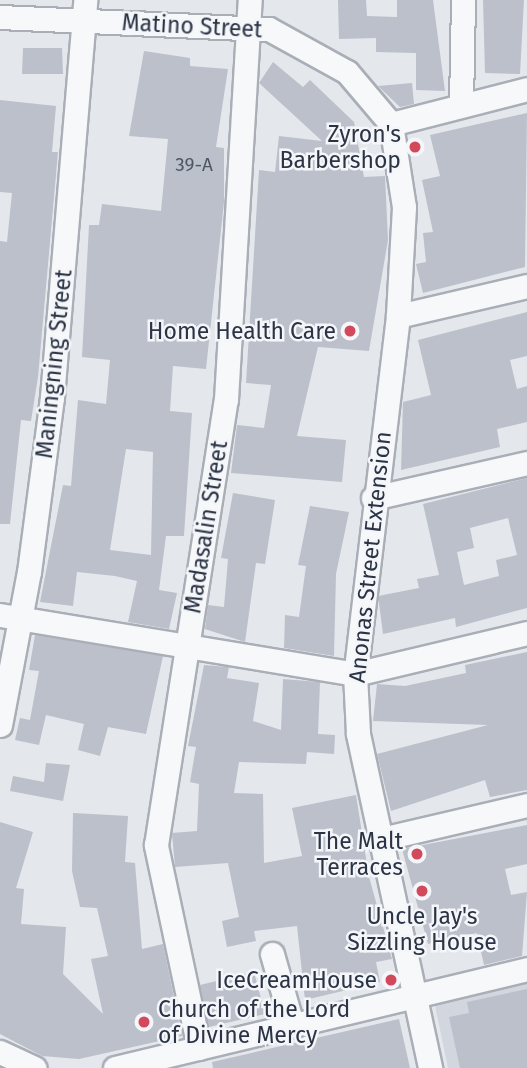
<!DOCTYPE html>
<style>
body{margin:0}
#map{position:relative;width:527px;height:1068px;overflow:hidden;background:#e4e7ec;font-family:"Fira Sans",sans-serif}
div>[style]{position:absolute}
.built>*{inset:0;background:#d2d6de}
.building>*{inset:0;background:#bbc0ca}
.roads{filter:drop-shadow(2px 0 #a9aeb7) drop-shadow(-2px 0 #a9aeb7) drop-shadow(0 2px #a9aeb7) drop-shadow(0 -2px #a9aeb7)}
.minor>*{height:23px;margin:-11.5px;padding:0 11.5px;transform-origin:11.5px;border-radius:11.5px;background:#f7f8fa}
.dots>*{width:19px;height:19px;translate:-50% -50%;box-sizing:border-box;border:4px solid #f4f6f9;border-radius:50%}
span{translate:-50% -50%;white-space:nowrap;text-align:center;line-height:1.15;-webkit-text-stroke:5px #f4f6f9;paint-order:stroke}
.number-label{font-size:19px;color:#4f5766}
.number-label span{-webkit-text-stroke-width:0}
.street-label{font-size:23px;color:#2b3445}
.poi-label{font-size:23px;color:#2b3445}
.right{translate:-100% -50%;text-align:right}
.left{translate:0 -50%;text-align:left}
</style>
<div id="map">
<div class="built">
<i style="clip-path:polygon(527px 981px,527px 1068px,448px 1068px,434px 1001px)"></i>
</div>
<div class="building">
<i style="clip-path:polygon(338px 0,366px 0,367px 16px,397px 17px,397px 0,433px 0,445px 91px,416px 90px,416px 53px,376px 52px,376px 38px,339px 39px)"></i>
<i style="clip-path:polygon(483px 0,524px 0,520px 74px,485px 73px)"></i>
<i style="clip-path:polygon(23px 48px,62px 48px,63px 74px,22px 74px)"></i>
<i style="clip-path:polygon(evenodd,144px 51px,190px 58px,190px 66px,228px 69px,216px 147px,224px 148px,224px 202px,206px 369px,173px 366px,170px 411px,192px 413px,184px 536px,166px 536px,159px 590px,177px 593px,169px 629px,128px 622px,137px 581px,115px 576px,77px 572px,73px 606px,40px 602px,63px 485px,71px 486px,78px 400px,106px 404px,110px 360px,82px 357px,89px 225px,99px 225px,102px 204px,161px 211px,168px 139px,129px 136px,144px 51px,126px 449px,153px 452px,151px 555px,110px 550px,126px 449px)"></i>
<i style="clip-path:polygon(273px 62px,303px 87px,310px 80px,354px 122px,364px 177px,385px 176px,388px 240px,369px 351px,318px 347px,297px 436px,346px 440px,342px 482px,231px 473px,237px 425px,264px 428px,271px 385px,246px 383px,259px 170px,275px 172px,279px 136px,322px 141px,259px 83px)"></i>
<i style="clip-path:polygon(412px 83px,414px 104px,400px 107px,378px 86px)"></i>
<i style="clip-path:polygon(0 100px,56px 106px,52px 152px,58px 152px,38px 377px,31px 421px,21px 420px,10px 524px,0 524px,0 241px,7px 242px,12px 193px,0 192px)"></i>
<i style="clip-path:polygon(527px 113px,525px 267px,423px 293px,416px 264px,426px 262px,423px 233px,433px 232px,422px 180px,440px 176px,430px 135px)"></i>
<i style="clip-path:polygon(527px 312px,527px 356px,510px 360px,517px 389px,527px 386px,527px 422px,497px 429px,500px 447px,401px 470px,403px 402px,431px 395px,418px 340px)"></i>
<i style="clip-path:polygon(evenodd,527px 478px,527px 608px,456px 627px,455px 618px,383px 634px,378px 596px,419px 588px,417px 579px,439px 575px,423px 504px,527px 478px,508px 518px,517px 555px,496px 560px,499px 576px,464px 585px,457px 552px,474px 548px,470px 528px,508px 518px)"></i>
<i style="clip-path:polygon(233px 493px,275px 500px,265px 564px,256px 563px,245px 642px,205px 629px,208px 605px,224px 607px,228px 559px,221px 558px)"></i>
<i style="clip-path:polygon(310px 506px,349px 512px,336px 574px,334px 656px,284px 648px,285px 615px,299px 617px,306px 566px,298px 565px)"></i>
<i style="clip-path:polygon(35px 635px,163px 656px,146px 734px,108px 727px,100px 756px,78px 750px,84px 724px,46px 715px,39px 745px,15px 740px,20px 718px,30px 720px,39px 671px,29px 670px)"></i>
<i style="clip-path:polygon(527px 652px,527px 790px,490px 797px,485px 780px,391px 811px,377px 754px,488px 725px,373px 721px,377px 684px,405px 686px,466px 673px,465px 665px)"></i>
<i style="clip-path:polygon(204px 665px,229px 667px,227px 678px,259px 683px,253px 721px,281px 730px,283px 679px,320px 682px,318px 734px,335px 735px,334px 754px,307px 752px,306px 764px,239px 762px,234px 793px,263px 794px,264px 863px,302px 856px,292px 808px,356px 795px,369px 877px,392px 959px,376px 962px,380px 982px,305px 1000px,297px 926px,254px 931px,256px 941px,227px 947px,222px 921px,239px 917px,228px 863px,175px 867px,172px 833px,197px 831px,199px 784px,190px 782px,196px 747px,188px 746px)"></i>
<i style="clip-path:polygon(46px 763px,70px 765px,63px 801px,10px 791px,13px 776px,44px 782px)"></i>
<i style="clip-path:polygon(73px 813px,128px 816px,125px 862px,135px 863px,142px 949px,163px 944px,182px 1036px,79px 1059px,42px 1056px,0 1034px,0 822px,33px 832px,16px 888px,24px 889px,21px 924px,66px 927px,63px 974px,103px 1014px,91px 959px,108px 956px,97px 908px,80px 907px,72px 871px)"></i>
<i style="clip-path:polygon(527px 825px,527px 864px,505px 869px,511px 895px,527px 892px,522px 956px,484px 965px,477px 933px,428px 944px,402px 849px)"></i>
<i style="clip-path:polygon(254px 972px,265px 1014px,209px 1027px,200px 985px)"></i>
<i style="clip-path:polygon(527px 989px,527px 1068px,460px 1068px,449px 1017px,469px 1013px,467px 1002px)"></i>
<i style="clip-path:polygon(399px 1019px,410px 1068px,213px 1068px,212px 1062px)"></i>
</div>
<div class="roads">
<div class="minor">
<i style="left:0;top:17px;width:269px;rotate:2.6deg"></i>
<i style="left:269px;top:29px;width:89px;rotate:28.9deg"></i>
<i style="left:347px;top:72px;width:68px;rotate:49.8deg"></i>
<i style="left:391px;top:124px;width:84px;rotate:81.1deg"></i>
<i style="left:404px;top:207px;width:109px;rotate:93.2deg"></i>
<i style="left:398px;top:316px;width:361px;rotate:96.8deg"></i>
<i style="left:355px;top:674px;width:60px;rotate:87.1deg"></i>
<i style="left:358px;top:734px;width:342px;rotate:77.8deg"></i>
<i style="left:461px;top:104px;width:104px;rotate:-88.9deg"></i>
<i style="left:391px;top:124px;width:140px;rotate:-14.4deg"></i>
<i style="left:398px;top:316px;width:132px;rotate:-13.1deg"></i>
<i style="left:373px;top:498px;width:158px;rotate:-12.8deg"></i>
<i style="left:0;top:615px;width:360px;rotate:9.4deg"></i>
<i style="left:355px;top:674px;width:177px;rotate:-13.4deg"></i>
<i style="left:0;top:725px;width:156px;rotate:-79.3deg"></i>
<i style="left:29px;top:572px;width:177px;rotate:-82.5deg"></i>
<i style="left:52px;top:397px;width:398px;rotate:-85.2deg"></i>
<i style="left:381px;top:839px;width:150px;rotate:-13.1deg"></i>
<i style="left:272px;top:954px;width:73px;rotate:74.1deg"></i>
<i style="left:199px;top:1048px;width:208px;rotate:-102deg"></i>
<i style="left:156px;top:845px;width:451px;rotate:-81.1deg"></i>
<i style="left:226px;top:399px;width:400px;rotate:-86.6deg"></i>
<i style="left:0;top:1052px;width:38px;rotate:25deg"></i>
<i style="left:115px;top:1068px;width:424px;rotate:-13.5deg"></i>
</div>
</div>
<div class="dots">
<i style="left:415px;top:147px;background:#d1495b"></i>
<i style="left:350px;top:331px;background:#d1495b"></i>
<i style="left:417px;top:854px;background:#d1495b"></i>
<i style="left:422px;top:891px;background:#d1495b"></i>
<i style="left:391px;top:980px;background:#d1495b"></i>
<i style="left:144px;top:1022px;background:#d1495b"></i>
</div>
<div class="number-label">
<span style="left:194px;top:165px">39-A</span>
</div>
<div class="street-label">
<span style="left:192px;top:26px;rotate:3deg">Matino Street</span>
<span style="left:54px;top:364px;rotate:-84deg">Maningning Street</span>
<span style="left:206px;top:527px;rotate:-81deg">Madasalin Street</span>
<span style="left:370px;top:557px;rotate:-84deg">Anonas Street Extension</span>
</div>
<div class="poi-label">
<span class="right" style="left:401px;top:147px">Zyron's<br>Barbershop</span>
<span class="right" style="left:336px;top:331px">Home Health Care</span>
<span class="right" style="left:403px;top:854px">The Malt<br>Terraces</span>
<span style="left:422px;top:929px">Uncle Jay's<br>Sizzling House</span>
<span class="right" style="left:377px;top:980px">IceCreamHouse</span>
<span class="left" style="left:158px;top:1022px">Church of the Lord<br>of Divine Mercy</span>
</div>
</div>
